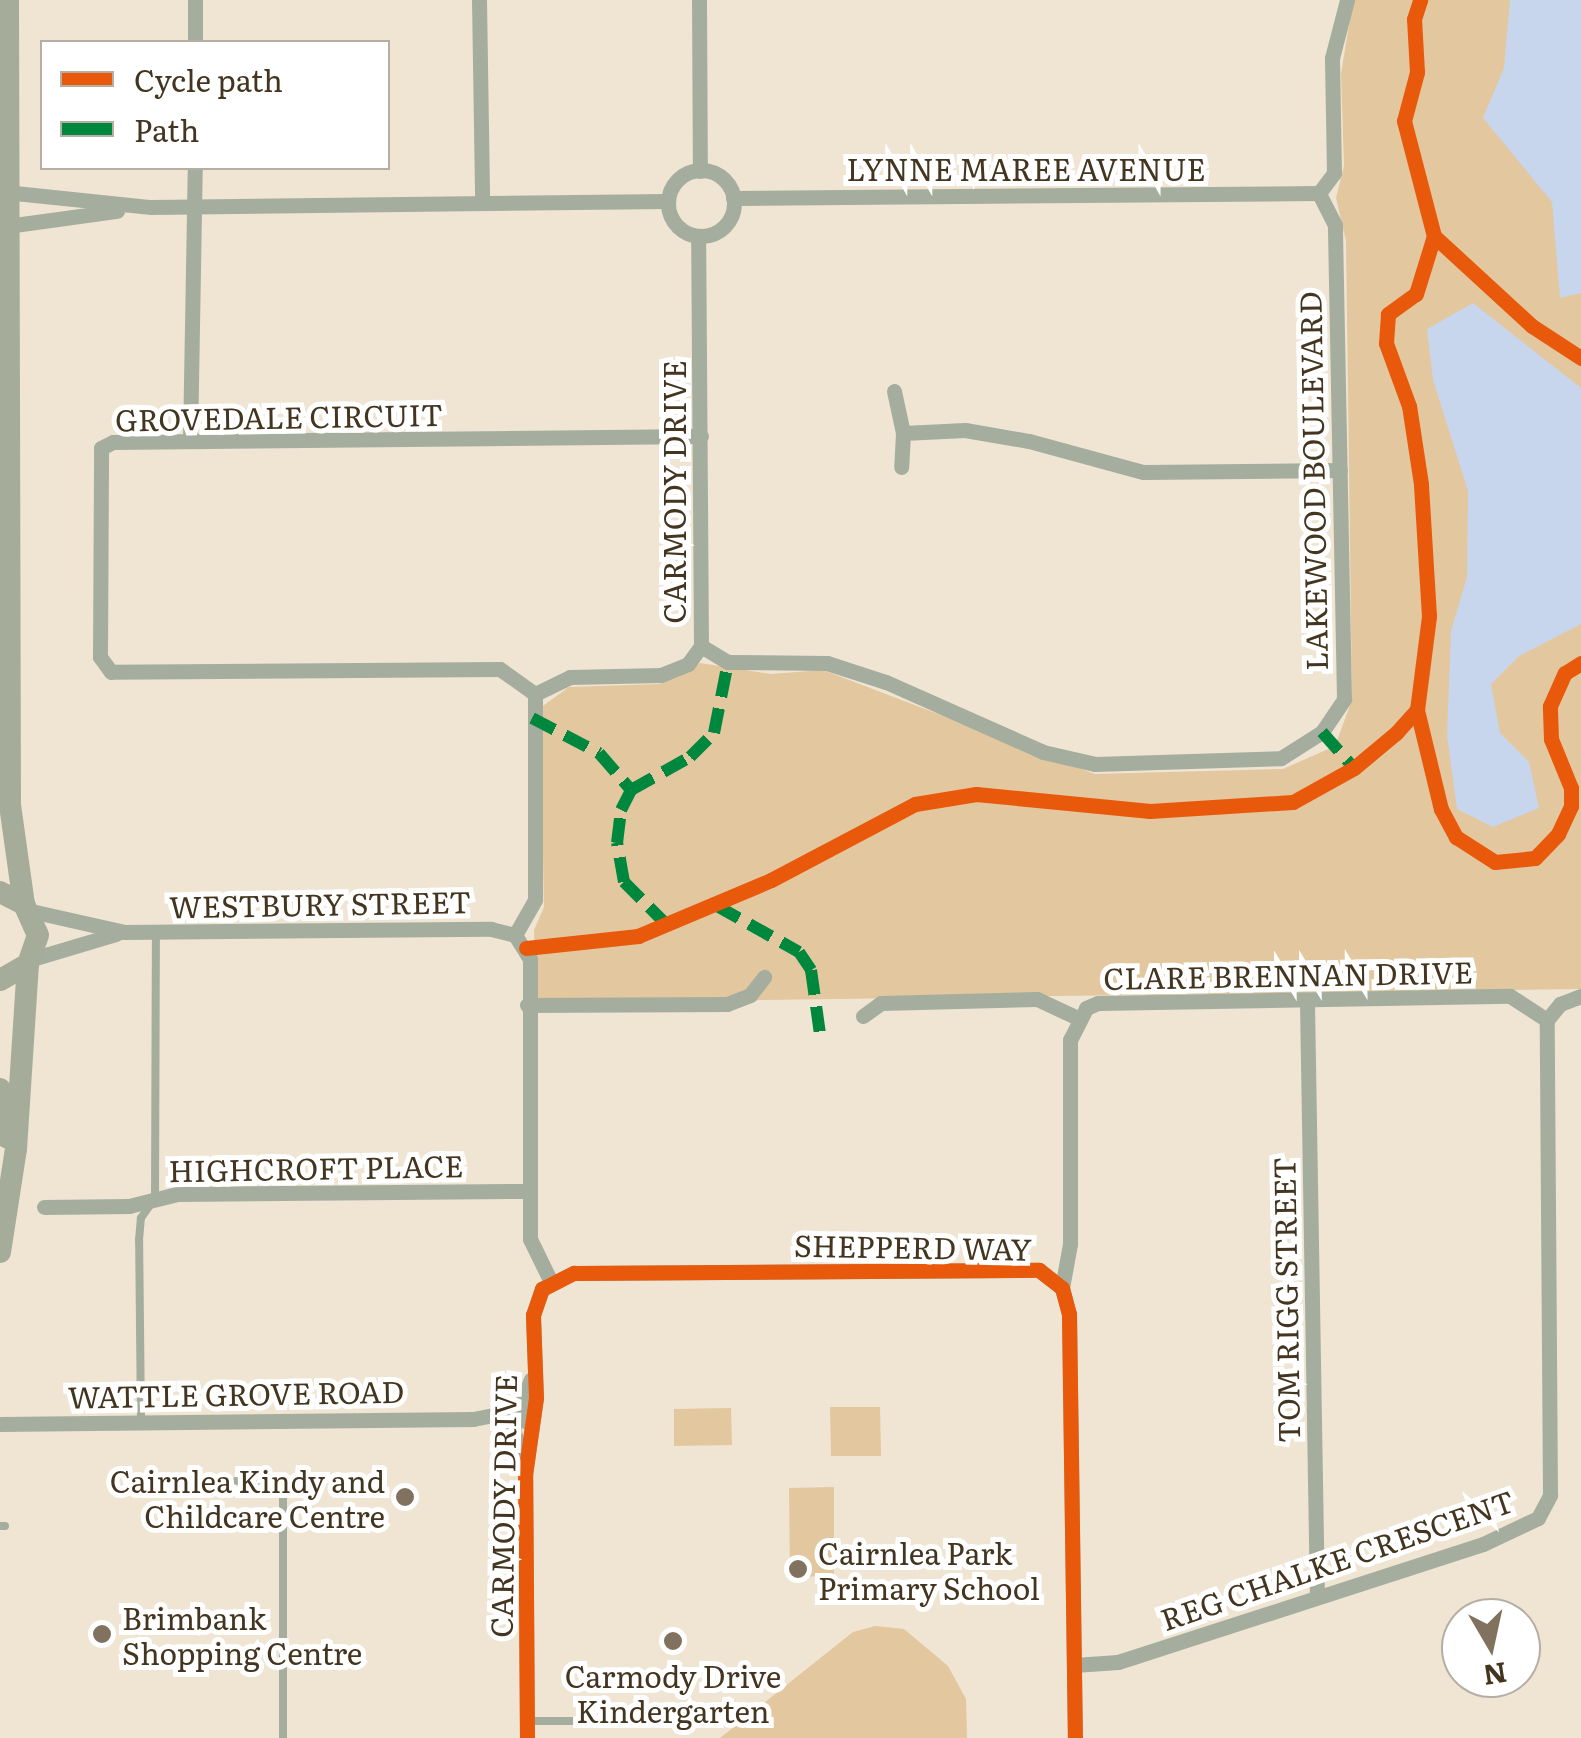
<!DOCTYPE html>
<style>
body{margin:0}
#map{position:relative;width:1581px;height:1738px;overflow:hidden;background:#f0e4d3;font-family:Literata,serif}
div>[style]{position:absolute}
.green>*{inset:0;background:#e3c79e}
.water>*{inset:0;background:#c7d6ec}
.lane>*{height:8px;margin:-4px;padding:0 4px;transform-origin:4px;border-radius:4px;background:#a5ae9e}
.street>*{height:15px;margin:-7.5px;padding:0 7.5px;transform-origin:7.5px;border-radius:7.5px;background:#a5ae9e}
.street>.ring{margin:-7.5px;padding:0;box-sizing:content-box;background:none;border:15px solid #a5ae9e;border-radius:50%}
.secondary>*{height:22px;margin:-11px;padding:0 11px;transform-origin:11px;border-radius:11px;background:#a5ac9a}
.quiet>*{height:12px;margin-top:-6px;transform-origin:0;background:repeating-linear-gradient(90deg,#00873e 0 25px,transparent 0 37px)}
.cycleway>*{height:15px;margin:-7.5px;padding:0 7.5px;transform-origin:7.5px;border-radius:7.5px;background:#e8590c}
.dots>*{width:28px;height:28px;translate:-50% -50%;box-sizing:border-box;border:5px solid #fff;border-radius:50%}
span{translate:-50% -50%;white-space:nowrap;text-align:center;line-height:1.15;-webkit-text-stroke:10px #fff;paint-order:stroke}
.street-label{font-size:30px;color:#43351f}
.poi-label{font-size:30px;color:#43351f}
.right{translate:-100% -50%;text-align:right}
.left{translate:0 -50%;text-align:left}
.legend{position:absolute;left:40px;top:40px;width:350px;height:130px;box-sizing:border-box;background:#fff;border:2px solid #b4aea5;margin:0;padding:12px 18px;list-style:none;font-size:30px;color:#43351f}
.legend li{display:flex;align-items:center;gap:20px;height:50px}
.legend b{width:50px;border:2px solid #b4aea5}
.north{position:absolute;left:1441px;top:1598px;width:100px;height:100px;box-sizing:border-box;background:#fff;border:2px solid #b4aea5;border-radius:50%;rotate:171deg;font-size:28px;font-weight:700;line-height:40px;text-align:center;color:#43351f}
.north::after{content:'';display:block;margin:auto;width:35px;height:45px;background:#80725e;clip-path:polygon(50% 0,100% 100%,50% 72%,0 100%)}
</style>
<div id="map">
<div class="green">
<i style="clip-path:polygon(1353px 0,1581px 0,1581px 989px,536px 1003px,534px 930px,544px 907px,540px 708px,569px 687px,659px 684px,700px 663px,771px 674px,823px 670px,1095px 774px,1283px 769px,1335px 746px,1352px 700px,1346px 241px,1336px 198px,1344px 166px,1341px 74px)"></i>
<i style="clip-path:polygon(830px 1407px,880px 1407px,881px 1456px,831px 1456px)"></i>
<i style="clip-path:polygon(731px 1408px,732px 1445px,674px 1446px,674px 1409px)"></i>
<i style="clip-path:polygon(834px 1487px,834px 1576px,790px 1577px,789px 1488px)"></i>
<i style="clip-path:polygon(875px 1626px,904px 1629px,948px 1666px,966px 1699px,967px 1738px,720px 1738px,853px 1632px)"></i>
</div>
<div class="water">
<i style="clip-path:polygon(1510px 0,1581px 0,1581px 293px,1560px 298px,1552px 202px,1483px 118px,1504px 68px)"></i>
<i style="clip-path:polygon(1473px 303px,1581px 388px,1581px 624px,1519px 656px,1491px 684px,1500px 733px,1529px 762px,1539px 808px,1493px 827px,1457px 809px,1447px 735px,1451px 631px,1467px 577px,1468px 491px,1433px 380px,1427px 329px)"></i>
</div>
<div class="lane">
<i style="left:141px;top:1421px;width:181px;rotate:-90.6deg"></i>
<i style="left:139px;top:1240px;width:22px;rotate:-85deg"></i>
<i style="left:141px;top:1218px;width:24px;rotate:-55deg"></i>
<i style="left:155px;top:1198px;width:266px;rotate:-89.8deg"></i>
<i style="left:236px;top:1481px;width:47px"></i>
<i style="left:283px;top:1481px;width:257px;rotate:90deg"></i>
<i style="left:0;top:1526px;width:5px"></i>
<i style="left:526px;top:1721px;width:63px"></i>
</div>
<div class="street">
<i style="left:479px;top:0;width:202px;rotate:89.1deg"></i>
<i style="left:699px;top:0;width:171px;rotate:89.7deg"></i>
<i style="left:195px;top:42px;width:42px;rotate:-90deg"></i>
<i class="ring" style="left:668px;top:170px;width:51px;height:51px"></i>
<i style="left:5px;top:192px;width:147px;rotate:5.9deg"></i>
<i style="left:151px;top:207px;width:516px;rotate:-0.67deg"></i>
<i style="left:733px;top:198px;width:586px;rotate:-0.49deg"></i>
<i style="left:7px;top:226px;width:111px;rotate:-7.8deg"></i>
<i style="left:894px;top:391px;width:43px;rotate:77.9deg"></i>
<i style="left:903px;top:433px;width:34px;rotate:93deg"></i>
<i style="left:903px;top:433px;width:62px;rotate:-2.8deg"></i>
<i style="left:965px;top:430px;width:65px;rotate:9.8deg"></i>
<i style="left:1029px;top:441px;width:118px;rotate:15.2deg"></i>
<i style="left:1143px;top:472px;width:197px;rotate:-0.6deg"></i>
<i style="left:190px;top:441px;width:273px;rotate:-89deg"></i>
<i style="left:701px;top:646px;width:31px;rotate:31deg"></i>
<i style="left:728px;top:662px;width:99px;rotate:0.6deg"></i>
<i style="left:827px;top:663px;width:62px;rotate:17.9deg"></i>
<i style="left:886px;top:682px;width:172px;rotate:24deg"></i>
<i style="left:1043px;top:752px;width:53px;rotate:13deg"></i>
<i style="left:1095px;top:764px;width:186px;rotate:-1.8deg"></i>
<i style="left:1281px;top:758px;width:49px;rotate:-32.4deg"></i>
<i style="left:1322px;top:732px;width:40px;rotate:-56deg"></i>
<i style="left:1344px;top:699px;width:474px;rotate:-91.1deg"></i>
<i style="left:1335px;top:225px;width:36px;rotate:-117deg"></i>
<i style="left:1319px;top:193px;width:25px;rotate:-53deg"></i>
<i style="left:1334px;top:173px;width:115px;rotate:-91deg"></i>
<i style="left:1332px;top:58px;width:60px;rotate:-75.5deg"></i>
<i style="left:535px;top:694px;width:43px;rotate:-144.5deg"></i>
<i style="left:500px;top:669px;width:389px;rotate:179.6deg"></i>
<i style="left:111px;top:672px;width:19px;rotate:-126deg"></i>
<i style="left:100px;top:657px;width:209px;rotate:-89.7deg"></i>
<i style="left:101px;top:448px;width:13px;rotate:-27deg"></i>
<i style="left:113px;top:442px;width:588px;rotate:-0.58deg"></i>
<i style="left:31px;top:911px;width:95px;rotate:12.7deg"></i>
<i style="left:124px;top:932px;width:367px;rotate:-0.5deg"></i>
<i style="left:491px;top:929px;width:25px;rotate:14deg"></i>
<i style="left:32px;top:959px;width:88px;rotate:-16.6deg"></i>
<i style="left:1307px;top:1003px;width:594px;rotate:89.04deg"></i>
<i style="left:527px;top:1005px;width:200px;rotate:-0.3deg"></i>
<i style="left:727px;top:1004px;width:25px;rotate:-21deg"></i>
<i style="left:750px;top:995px;width:23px;rotate:-52deg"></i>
<i style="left:863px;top:1016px;width:22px;rotate:-36deg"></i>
<i style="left:881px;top:1003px;width:156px;rotate:-1.5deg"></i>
<i style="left:1037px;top:999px;width:45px;rotate:24.9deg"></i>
<i style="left:44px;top:1207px;width:85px;rotate:-0.7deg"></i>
<i style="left:129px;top:1206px;width:49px;rotate:-14deg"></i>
<i style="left:177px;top:1194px;width:353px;rotate:-0.5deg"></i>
<i style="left:551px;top:1282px;width:48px;rotate:-116deg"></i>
<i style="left:530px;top:1239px;width:280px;rotate:-90deg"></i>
<i style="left:530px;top:959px;width:28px;rotate:-122deg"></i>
<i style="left:515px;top:935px;width:40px;rotate:-60.3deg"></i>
<i style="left:535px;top:900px;width:206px;rotate:-90deg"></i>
<i style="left:535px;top:694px;width:39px;rotate:-26deg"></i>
<i style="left:570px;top:677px;width:91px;rotate:-1.3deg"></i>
<i style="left:661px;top:675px;width:29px;rotate:-22deg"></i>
<i style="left:688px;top:664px;width:22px;rotate:-54deg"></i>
<i style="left:701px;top:646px;width:410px;rotate:-90.4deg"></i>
<i style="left:1062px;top:1288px;width:45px;rotate:-79.7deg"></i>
<i style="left:1070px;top:1244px;width:204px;rotate:-90deg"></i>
<i style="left:1070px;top:1040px;width:36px;rotate:-63deg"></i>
<i style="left:1086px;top:1008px;width:13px;rotate:-23deg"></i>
<i style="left:1098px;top:1003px;width:412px;rotate:-1deg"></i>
<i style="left:1510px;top:996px;width:44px;rotate:33deg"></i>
<i style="left:1547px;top:1020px;width:21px;rotate:-51deg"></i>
<i style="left:1560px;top:1004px;width:22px;rotate:-21deg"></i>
<i style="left:0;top:1424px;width:473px;rotate:-0.6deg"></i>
<i style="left:473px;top:1419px;width:37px;rotate:-11deg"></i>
<i style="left:509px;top:1412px;width:23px;rotate:29deg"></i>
<i style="left:524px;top:1471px;width:45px;rotate:-104deg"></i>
<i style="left:513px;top:1427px;width:51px;rotate:-69.4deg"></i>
<i style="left:1074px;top:1665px;width:44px;rotate:-3.9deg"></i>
<i style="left:1118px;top:1662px;width:384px;rotate:-17.9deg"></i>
<i style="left:1483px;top:1544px;width:61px;rotate:-25.3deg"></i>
<i style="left:1538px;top:1518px;width:26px;rotate:-62deg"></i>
<i style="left:1550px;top:1495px;width:475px;rotate:-90.4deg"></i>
<i style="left:527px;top:1738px;width:263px;rotate:-90.4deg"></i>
<i style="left:525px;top:1475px;width:78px;rotate:-81.9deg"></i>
<i style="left:536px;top:1398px;width:83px;rotate:-92.1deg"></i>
<i style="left:533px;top:1315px;width:28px;rotate:-71deg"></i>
<i style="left:542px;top:1289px;width:36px;rotate:-27deg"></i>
<i style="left:574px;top:1273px;width:465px;rotate:-0.4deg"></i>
<i style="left:1039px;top:1270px;width:29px;rotate:38deg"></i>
<i style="left:1062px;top:1288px;width:27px;rotate:75deg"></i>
<i style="left:1069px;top:1314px;width:424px;rotate:89.2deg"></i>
</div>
<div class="secondary">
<i style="left:8px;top:0;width:805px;rotate:89.86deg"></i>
<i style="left:10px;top:805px;width:100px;rotate:82deg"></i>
<i style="left:0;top:892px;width:27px;rotate:27deg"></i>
<i style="left:24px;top:904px;width:34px;rotate:66deg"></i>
<i style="left:38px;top:935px;width:31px;rotate:109deg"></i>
<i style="left:28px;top:964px;width:32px;rotate:150deg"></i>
<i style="left:0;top:1089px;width:49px;rotate:81.7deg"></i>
<i style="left:0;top:1252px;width:104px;rotate:-81.2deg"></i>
<i style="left:16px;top:1149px;width:185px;rotate:-86.3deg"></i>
</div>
<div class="quiet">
<i style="left:532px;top:718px;width:76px;rotate:27.6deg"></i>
<i style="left:599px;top:753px;width:49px;rotate:49.1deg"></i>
<i style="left:1322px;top:732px;width:48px;rotate:48.4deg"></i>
<i style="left:717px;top:906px;width:94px;rotate:29.3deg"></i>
<i style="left:799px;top:952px;width:22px;rotate:56deg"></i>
<i style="left:811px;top:970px;width:65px;rotate:82deg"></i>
<i style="left:667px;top:925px;width:61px;rotate:-135deg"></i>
<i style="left:624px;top:882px;width:40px;rotate:-100deg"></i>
<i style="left:617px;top:843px;width:33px;rotate:-83deg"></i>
<i style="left:621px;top:810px;width:22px;rotate:-63deg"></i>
<i style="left:631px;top:790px;width:68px;rotate:-29.2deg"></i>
<i style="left:690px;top:757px;width:34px;rotate:-45deg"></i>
<i style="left:714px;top:733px;width:72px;rotate:-78.8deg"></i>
</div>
<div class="cycleway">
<i style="left:1434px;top:236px;width:133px;rotate:42.6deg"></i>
<i style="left:1532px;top:326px;width:59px;rotate:33.1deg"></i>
<i style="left:1417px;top:710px;width:102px;rotate:76.4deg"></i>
<i style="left:1441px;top:809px;width:32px;rotate:62deg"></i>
<i style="left:1456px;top:837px;width:46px;rotate:32.7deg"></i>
<i style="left:1495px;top:862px;width:40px;rotate:-5.7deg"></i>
<i style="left:1535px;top:858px;width:33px;rotate:-46deg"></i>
<i style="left:1558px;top:834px;width:31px;rotate:-65deg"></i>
<i style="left:1571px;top:806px;width:18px;rotate:-90deg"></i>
<i style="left:1571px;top:788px;width:53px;rotate:-112.2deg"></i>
<i style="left:1551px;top:739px;width:33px;rotate:-92deg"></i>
<i style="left:1550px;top:706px;width:36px;rotate:-66deg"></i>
<i style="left:1565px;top:673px;width:19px;rotate:-32deg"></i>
<i style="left:526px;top:948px;width:113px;rotate:-6.1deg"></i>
<i style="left:638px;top:936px;width:144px;rotate:-22.8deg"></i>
<i style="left:771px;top:880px;width:163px;rotate:-27.8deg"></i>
<i style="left:915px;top:804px;width:62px;rotate:-9.3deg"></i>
<i style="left:976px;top:794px;width:175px;rotate:5.6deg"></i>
<i style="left:1150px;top:811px;width:143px;rotate:-3.6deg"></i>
<i style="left:1293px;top:802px;width:70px;rotate:-29.1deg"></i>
<i style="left:1354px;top:768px;width:55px;rotate:-39.8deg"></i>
<i style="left:1396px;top:733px;width:31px;rotate:-48deg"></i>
<i style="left:1417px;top:710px;width:95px;rotate:-82.7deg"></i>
<i style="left:1429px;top:616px;width:132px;rotate:-93.5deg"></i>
<i style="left:1421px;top:484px;width:79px;rotate:-98.7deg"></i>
<i style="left:1409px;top:406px;width:67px;rotate:-110.1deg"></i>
<i style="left:1386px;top:343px;width:29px;rotate:-86deg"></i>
<i style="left:1388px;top:314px;width:34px;rotate:-36deg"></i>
<i style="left:1416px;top:294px;width:61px;rotate:-72.8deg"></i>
<i style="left:1434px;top:236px;width:119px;rotate:-104.6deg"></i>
<i style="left:1404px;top:121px;width:51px;rotate:-75.1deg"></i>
<i style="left:1417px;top:72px;width:53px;rotate:-93.2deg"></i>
<i style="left:1414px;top:19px;width:20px;rotate:-72deg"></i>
<i style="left:527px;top:1738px;width:263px;rotate:-90.4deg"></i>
<i style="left:525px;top:1475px;width:78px;rotate:-81.9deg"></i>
<i style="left:536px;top:1398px;width:83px;rotate:-92.1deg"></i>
<i style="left:533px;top:1315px;width:28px;rotate:-71deg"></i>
<i style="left:542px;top:1289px;width:36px;rotate:-27deg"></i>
<i style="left:574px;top:1273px;width:465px;rotate:-0.4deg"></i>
<i style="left:1039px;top:1270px;width:29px;rotate:38deg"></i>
<i style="left:1062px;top:1288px;width:27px;rotate:75deg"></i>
<i style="left:1069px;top:1314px;width:424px;rotate:89.2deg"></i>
</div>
<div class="dots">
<i style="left:405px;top:1497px;background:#80725e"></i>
<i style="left:798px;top:1569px;background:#80725e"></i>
<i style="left:102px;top:1634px;background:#80725e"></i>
<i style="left:673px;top:1641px;background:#80725e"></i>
</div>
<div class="street-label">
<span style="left:1026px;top:168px">LYNNE MAREE AVENUE</span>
<span style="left:279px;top:416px;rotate:-1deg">GROVEDALE CIRCUIT</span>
<span style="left:1312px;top:481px;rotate:-91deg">LAKEWOOD BOULEVARD</span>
<span style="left:673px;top:492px;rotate:-90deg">CARMODY DRIVE</span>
<span style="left:320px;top:903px;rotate:-1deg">WESTBURY STREET</span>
<span style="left:1288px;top:974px;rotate:-1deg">CLARE BRENNAN DRIVE</span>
<span style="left:316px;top:1167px;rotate:-1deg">HIGHCROFT PLACE</span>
<span style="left:913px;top:1246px;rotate:1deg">SHEPPERD WAY</span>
<span style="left:1285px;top:1300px;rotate:-91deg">TOM RIGG STREET</span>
<span style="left:236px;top:1393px;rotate:-1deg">WATTLE GROVE ROAD</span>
<span style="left:502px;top:1506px;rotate:-89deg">CARMODY DRIVE</span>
<span style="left:1337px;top:1559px;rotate:-19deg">REG CHALKE CRESCENT</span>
</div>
<div class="poi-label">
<span class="right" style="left:385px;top:1497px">Cairnlea Kindy and<br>Childcare Centre</span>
<span class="left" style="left:818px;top:1569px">Cairnlea Park<br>Primary School</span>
<span class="left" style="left:122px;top:1634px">Brimbank<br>Shopping Centre</span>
<span style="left:673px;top:1692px">Carmody Drive<br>Kindergarten</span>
</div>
<ul class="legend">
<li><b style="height:12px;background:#e8590c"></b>Cycle path</li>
<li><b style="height:12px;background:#00873e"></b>Path</li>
</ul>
<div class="north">N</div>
</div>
